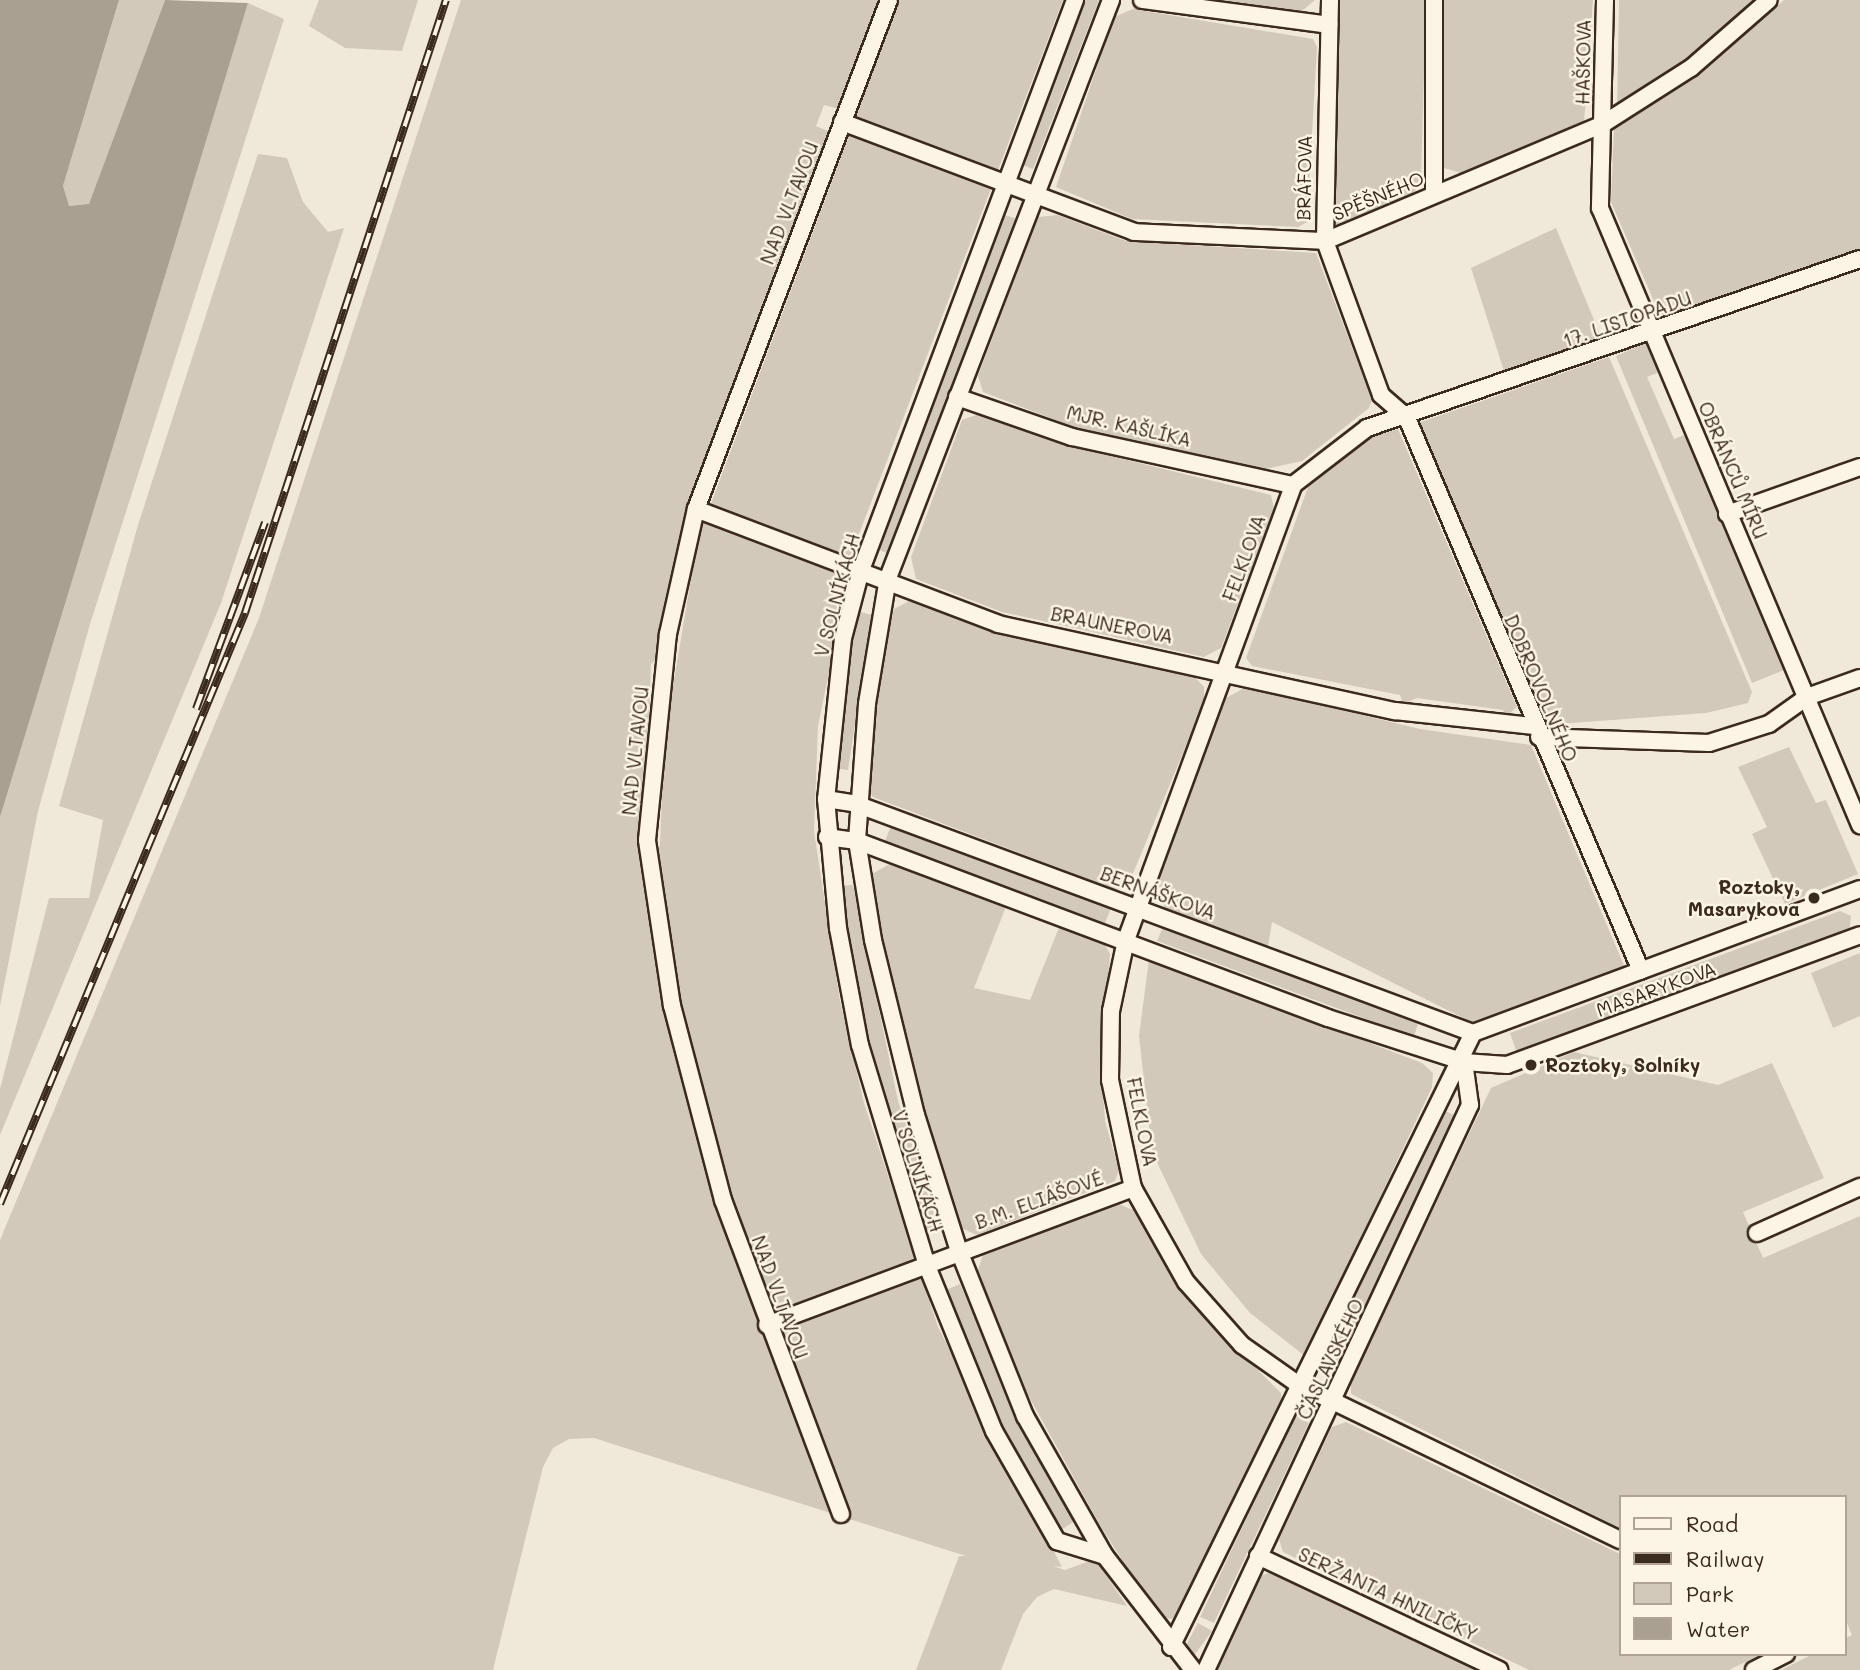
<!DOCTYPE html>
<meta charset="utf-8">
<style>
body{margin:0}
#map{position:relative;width:1860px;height:1670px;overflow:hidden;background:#f0e9d9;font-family:Mali,sans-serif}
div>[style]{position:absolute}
.green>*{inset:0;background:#d2c9ba}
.water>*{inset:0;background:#aaa091}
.roads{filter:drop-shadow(2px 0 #3b2a1e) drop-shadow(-2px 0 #3b2a1e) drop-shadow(0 2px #3b2a1e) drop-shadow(0 -2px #3b2a1e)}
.minor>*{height:16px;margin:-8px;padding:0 8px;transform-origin:8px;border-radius:8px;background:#fcf5e5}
.rail>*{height:8px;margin-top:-4px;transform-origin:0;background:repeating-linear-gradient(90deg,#fcf5e5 0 16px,#3b2a1e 0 32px);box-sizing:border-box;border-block:2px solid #3b2a1e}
.dots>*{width:19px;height:19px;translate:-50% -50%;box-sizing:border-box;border:4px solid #fcf5e5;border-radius:50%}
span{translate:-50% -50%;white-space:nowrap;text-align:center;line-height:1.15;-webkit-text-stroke:5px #fcf5e5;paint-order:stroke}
.street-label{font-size:19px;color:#3b2a1e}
.poi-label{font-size:19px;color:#3b2a1e;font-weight:700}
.right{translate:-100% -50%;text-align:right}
.left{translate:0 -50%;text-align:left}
.legend{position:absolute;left:1619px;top:1495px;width:228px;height:161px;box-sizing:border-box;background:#fcf5e5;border:2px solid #afa495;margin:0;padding:9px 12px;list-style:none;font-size:21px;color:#3b2a1e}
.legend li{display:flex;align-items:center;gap:14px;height:35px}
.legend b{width:35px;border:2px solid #afa495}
</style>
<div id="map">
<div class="green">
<i style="clip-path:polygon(119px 0,165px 0,89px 205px,68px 206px,63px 186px)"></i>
<i style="clip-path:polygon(319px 0,418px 0,402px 51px,345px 48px,309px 26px)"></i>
<i style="clip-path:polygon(461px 0,885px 0,839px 109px,824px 105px,816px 126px,830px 132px,827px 154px,680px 535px,659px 657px,651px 664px,644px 871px,660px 845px,664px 739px,698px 538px,900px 0,1063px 0,856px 542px,818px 726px,814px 831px,840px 1001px,864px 1103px,938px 1327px,1062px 1567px,1053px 1566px,1065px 1570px,1095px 1559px,1127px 1606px,1054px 1589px,1037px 1597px,1023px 1614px,1001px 1670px,916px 1670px,959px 1556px,966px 1556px,594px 1438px,569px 1439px,553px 1448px,543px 1467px,493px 1670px,0 1670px,0 1240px,259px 618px)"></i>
<i style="clip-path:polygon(1083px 0,1099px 0,1033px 169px,1019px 164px)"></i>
<i style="clip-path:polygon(1219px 0,1315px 0,1302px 11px)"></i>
<i style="clip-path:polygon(1340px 0,1426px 0,1421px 179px,1414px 192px,1333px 226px)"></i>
<i style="clip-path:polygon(1439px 0,1593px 0,1584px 123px,1464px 174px,1441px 167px)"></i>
<i style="clip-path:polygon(1619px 0,1755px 0,1687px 61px,1617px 110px)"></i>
<i style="clip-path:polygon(1784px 0,1860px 0,1860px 248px,1666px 316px,1659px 313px,1611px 202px,1614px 128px,1699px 75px)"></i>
<i style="clip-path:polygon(248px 3px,284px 19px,90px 624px,38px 811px,0 1006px,0 817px,14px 758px)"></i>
<i style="clip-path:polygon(1133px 9px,1313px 39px,1317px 47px,1307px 222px,1298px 227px,1132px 219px,1056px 187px,1114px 17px)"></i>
<i style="clip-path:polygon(258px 154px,287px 158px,303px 202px,328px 232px,344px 228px,221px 603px,0 1135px,0 1089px,49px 898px,89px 898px,103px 820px,59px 806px,138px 525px)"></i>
<i style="clip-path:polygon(1002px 214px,1017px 219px,891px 555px,877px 549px)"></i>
<i style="clip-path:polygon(1057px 215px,1126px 241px,1316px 253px,1372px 400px,1369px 408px,1302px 461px,1265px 469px,1079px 429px,983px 392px,978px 376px,1038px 217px)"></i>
<i style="clip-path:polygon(1556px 228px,1599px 332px,1593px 341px,1504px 371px,1471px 268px)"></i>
<i style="clip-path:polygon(1647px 342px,1659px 372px,1647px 377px,1674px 439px,1687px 434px,1787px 669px,1752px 683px,1616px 356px)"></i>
<i style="clip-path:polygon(1609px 357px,1752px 692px,1748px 703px,1706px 713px,1545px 725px,1418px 423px)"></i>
<i style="clip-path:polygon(982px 413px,1073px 447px,1271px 495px,1274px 509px,1221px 648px,1204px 657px,1002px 612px,916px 579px,911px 557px,962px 420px)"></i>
<i style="clip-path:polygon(1398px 429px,1517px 707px,1506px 716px,1503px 710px,1417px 698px,1403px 704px,1400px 695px,1252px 666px,1246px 658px,1308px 487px,1370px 437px)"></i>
<i style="clip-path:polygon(909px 601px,996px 632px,1193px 675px,1204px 687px,1204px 702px,1127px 888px,1114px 889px,873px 797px,865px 785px,877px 689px,894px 609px)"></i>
<i style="clip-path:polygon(857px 611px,872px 615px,848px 770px,833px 768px,839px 697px)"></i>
<i style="clip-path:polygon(1246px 687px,1420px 729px,1531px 745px,1625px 968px,1475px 1024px,1272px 922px,1268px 947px,1165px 908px,1155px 886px,1226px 698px)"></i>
<i style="clip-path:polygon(1789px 747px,1816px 803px,1826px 800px,1858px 874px,1785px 904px,1752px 834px,1767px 827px,1738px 767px)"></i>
<i style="clip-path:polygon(891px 826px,1111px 908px,1105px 923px,885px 841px)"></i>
<i style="clip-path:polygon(895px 861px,1007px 904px,974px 988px,1030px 1000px,1060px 925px,1103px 941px,1110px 954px,1101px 1065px,1105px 1121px,1119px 1170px,1115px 1181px,977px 1235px,959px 1227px,904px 1047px,888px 968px,872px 874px)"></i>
<i style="clip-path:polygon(853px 885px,898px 1101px,939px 1229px,924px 1235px,855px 988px,839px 886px)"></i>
<i style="clip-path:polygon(1840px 911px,1851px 916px,1849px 934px,1518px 1056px,1510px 1033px)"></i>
<i style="clip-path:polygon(1163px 927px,1418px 1023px,1414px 1037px,1157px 941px)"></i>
<i style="clip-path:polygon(1860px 953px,1860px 1016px,1833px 1028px,1811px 973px)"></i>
<i style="clip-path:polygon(1149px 959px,1422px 1063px,1433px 1073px,1432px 1087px,1305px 1356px,1250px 1313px,1201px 1254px,1152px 1152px,1139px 1036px)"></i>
<i style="clip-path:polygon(1574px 1052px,1718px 1085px,1772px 1063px,1824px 1178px,1743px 1212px,1763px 1258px,1860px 1216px,1860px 1670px,1781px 1670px,1813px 1654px,1844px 1654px,1844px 1639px,1852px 1635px,1844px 1616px,1844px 1497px,1620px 1497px,1620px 1528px,1351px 1394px,1351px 1381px,1491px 1088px)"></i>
<i style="clip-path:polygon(1443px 1110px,1456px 1116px,1336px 1364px,1323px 1358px)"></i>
<i style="clip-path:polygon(1119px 1204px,1133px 1210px,1194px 1307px,1281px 1393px,1282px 1404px,1184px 1609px,1172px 1619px,1158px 1617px,1100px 1525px,1028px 1395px,976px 1275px,984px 1252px)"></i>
<i style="clip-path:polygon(960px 1284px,1017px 1415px,1075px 1521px,1061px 1530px,1003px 1425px,946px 1290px)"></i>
<i style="clip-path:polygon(1295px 1416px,1309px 1423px,1214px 1623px,1200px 1617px)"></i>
<i style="clip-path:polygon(1346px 1422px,1620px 1554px,1620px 1654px,1761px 1654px,1729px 1670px,1529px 1670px,1283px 1552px,1279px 1539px,1332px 1427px)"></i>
<i style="clip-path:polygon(1274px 1571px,1483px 1670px,1217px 1670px,1260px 1576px)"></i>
<i style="clip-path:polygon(1198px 1623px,1212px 1631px,1193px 1657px,1185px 1647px)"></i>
</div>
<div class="water">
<i style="clip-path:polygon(0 0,119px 0,63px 186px,69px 206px,89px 204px,165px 0,248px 3px,0 817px)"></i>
</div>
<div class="roads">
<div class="minor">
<i style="left:1075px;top:0;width:609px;rotate:110.58deg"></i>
<i style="left:861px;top:570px;width:70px;rotate:104.8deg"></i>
<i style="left:843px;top:638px;width:162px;rotate:96deg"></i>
<i style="left:826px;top:799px;width:130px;rotate:84.7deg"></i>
<i style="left:838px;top:928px;width:119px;rotate:79.4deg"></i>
<i style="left:860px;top:1045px;width:231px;rotate:73.1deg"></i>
<i style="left:927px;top:1266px;width:178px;rotate:67.9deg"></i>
<i style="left:994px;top:1431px;width:127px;rotate:60.2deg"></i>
<i style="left:1057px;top:1541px;width:50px;rotate:17.4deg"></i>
<i style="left:1111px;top:0;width:620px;rotate:111.1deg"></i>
<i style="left:888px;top:578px;width:128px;rotate:99.5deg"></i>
<i style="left:867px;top:704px;width:137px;rotate:94.2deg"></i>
<i style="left:857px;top:841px;width:100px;rotate:80.8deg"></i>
<i style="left:873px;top:940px;width:180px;rotate:76.2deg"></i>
<i style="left:916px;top:1115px;width:143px;rotate:72.5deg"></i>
<i style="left:959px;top:1251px;width:178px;rotate:68.2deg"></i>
<i style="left:1025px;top:1416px;width:161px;rotate:60.3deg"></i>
<i style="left:1105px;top:1556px;width:144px;rotate:52.3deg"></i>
<i style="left:1142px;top:0;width:189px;rotate:7.6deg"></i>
<i style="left:1330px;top:0;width:241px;rotate:91.2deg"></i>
<i style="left:1325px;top:241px;width:164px;rotate:70deg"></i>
<i style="left:1381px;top:395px;width:35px;rotate:41deg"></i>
<i style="left:1434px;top:0;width:194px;rotate:90deg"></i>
<i style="left:1605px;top:0;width:208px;rotate:91.4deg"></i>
<i style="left:1600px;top:208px;width:670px;rotate:67.15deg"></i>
<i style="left:842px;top:122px;width:312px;rotate:20.6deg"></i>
<i style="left:1134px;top:232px;width:191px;rotate:2.7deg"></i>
<i style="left:1325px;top:241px;width:302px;rotate:-22.8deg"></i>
<i style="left:1603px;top:124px;width:104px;rotate:-32.5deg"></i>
<i style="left:1691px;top:68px;width:103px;rotate:-41.1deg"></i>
<i style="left:957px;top:397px;width:122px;rotate:19.2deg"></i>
<i style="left:1072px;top:437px;width:226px;rotate:12.3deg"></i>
<i style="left:1407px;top:418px;width:600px;rotate:67.06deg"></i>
<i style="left:696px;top:509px;width:323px;rotate:20.8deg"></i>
<i style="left:998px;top:624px;width:406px;rotate:12.4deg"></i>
<i style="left:1395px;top:711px;width:140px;rotate:6.2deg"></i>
<i style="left:1727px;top:514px;width:141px;rotate:-19.5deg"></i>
<i style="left:1539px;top:737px;width:170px;rotate:2deg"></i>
<i style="left:1709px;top:743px;width:63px;rotate:-17.6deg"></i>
<i style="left:1769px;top:724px;width:47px;rotate:-35.4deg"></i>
<i style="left:1807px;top:697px;width:56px;rotate:-19.7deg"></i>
<i style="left:826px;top:799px;width:30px;rotate:9deg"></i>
<i style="left:856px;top:804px;width:658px;rotate:20.36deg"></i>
<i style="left:827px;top:837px;width:30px;rotate:8deg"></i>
<i style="left:857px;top:841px;width:503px;rotate:20.6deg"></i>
<i style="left:1328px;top:1018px;width:143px;rotate:17.9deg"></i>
<i style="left:1464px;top:1062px;width:43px;rotate:4deg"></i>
<i style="left:1507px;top:1065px;width:376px;rotate:-20.2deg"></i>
<i style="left:1473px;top:1033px;width:413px;rotate:-20.4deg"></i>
<i style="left:1757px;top:1233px;width:113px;rotate:-24.1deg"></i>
<i style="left:767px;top:1325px;width:391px;rotate:-20.5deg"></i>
<i style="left:841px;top:1514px;width:335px;rotate:-110.6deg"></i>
<i style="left:723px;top:1200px;width:201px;rotate:-104.7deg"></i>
<i style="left:672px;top:1006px;width:168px;rotate:-98.6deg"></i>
<i style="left:647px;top:840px;width:207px;rotate:-84.2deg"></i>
<i style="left:668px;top:634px;width:128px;rotate:-77.4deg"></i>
<i style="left:696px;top:509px;width:544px;rotate:-69.23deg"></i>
<i style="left:1620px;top:1540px;width:356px;rotate:-154.2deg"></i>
<i style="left:1299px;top:1385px;width:70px;rotate:-144.9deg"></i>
<i style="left:1242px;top:1345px;width:84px;rotate:-131.6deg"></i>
<i style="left:1186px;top:1282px;width:108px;rotate:-119.4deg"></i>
<i style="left:1133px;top:1188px;width:110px;rotate:-102deg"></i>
<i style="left:1110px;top:1080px;width:69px;rotate:-89.2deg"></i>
<i style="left:1111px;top:1011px;width:73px;rotate:-78.1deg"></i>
<i style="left:1126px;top:940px;width:485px;rotate:-69.8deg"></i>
<i style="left:1293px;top:485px;width:93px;rotate:-37.6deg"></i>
<i style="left:1367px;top:428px;width:521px;rotate:-18.92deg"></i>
<i style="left:1258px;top:1556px;width:267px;rotate:25.3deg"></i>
<i style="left:1171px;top:1647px;width:684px;rotate:-63.81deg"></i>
<i style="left:1206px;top:1670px;width:624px;rotate:-64.96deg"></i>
<i style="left:1470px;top:1105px;width:43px;rotate:-97.9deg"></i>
<i style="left:1754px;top:1670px;width:36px;rotate:-27deg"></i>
</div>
</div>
<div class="rail">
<i style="left:196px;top:709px;width:199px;rotate:-69.7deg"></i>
<i style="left:0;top:1204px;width:640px;rotate:-67.48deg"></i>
<i style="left:245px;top:613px;width:645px;rotate:-71.85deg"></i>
</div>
<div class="dots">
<i style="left:1814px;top:898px;background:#3b2a1e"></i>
<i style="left:1531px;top:1065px;background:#3b2a1e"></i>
</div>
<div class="street-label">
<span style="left:1583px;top:62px;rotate:-89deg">HAŠKOVA</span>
<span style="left:1304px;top:178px;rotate:-89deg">BRÁFOVA</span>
<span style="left:1378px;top:196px;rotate:-23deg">SPĚŠNÉHO</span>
<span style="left:789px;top:203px;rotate:-69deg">NAD VLTAVOU</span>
<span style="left:1627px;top:319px;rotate:-19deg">17. LISTOPADU</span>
<span style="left:1129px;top:426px;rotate:13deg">MJR. KAŠLÍKA</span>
<span style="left:1733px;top:470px;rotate:67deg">OBRÁNCŮ MÍRU</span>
<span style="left:1244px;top:558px;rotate:-70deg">FELKLOVA</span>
<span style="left:837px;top:595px;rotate:-75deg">V SOLNÍKÁCH</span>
<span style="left:1112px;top:625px;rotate:11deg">BRAUNEROVA</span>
<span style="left:1541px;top:688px;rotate:67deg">DOBROVOLNÉHO</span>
<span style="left:635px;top:751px;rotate:-84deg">NAD VLTAVOU</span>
<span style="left:1158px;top:893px;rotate:20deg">BERNÁŠKOVA</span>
<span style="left:1656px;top:989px;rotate:-20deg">MASARYKOVA</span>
<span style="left:1142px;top:1122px;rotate:79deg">FELKLOVA</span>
<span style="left:918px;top:1171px;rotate:72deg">V SOLNÍKÁCH</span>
<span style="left:1039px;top:1200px;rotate:-20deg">B.M. ELIÁŠOVÉ</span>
<span style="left:780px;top:1297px;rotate:70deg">NAD VLTAVOU</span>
<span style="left:1330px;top:1359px;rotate:-65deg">ČÁSLAVSKÉHO</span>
<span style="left:1388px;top:1594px;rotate:25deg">SERŽANTA HNILIČKY</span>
</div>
<div class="poi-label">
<span class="right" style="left:1800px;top:898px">Roztoky,<br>Masarykova</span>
<span class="left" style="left:1545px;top:1065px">Roztoky, Solníky</span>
</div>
<ul class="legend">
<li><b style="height:9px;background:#fcf5e5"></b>Road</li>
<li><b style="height:9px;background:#3b2a1e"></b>Railway</li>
<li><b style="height:19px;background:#d2c9ba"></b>Park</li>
<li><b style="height:19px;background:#aaa091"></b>Water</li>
</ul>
</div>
